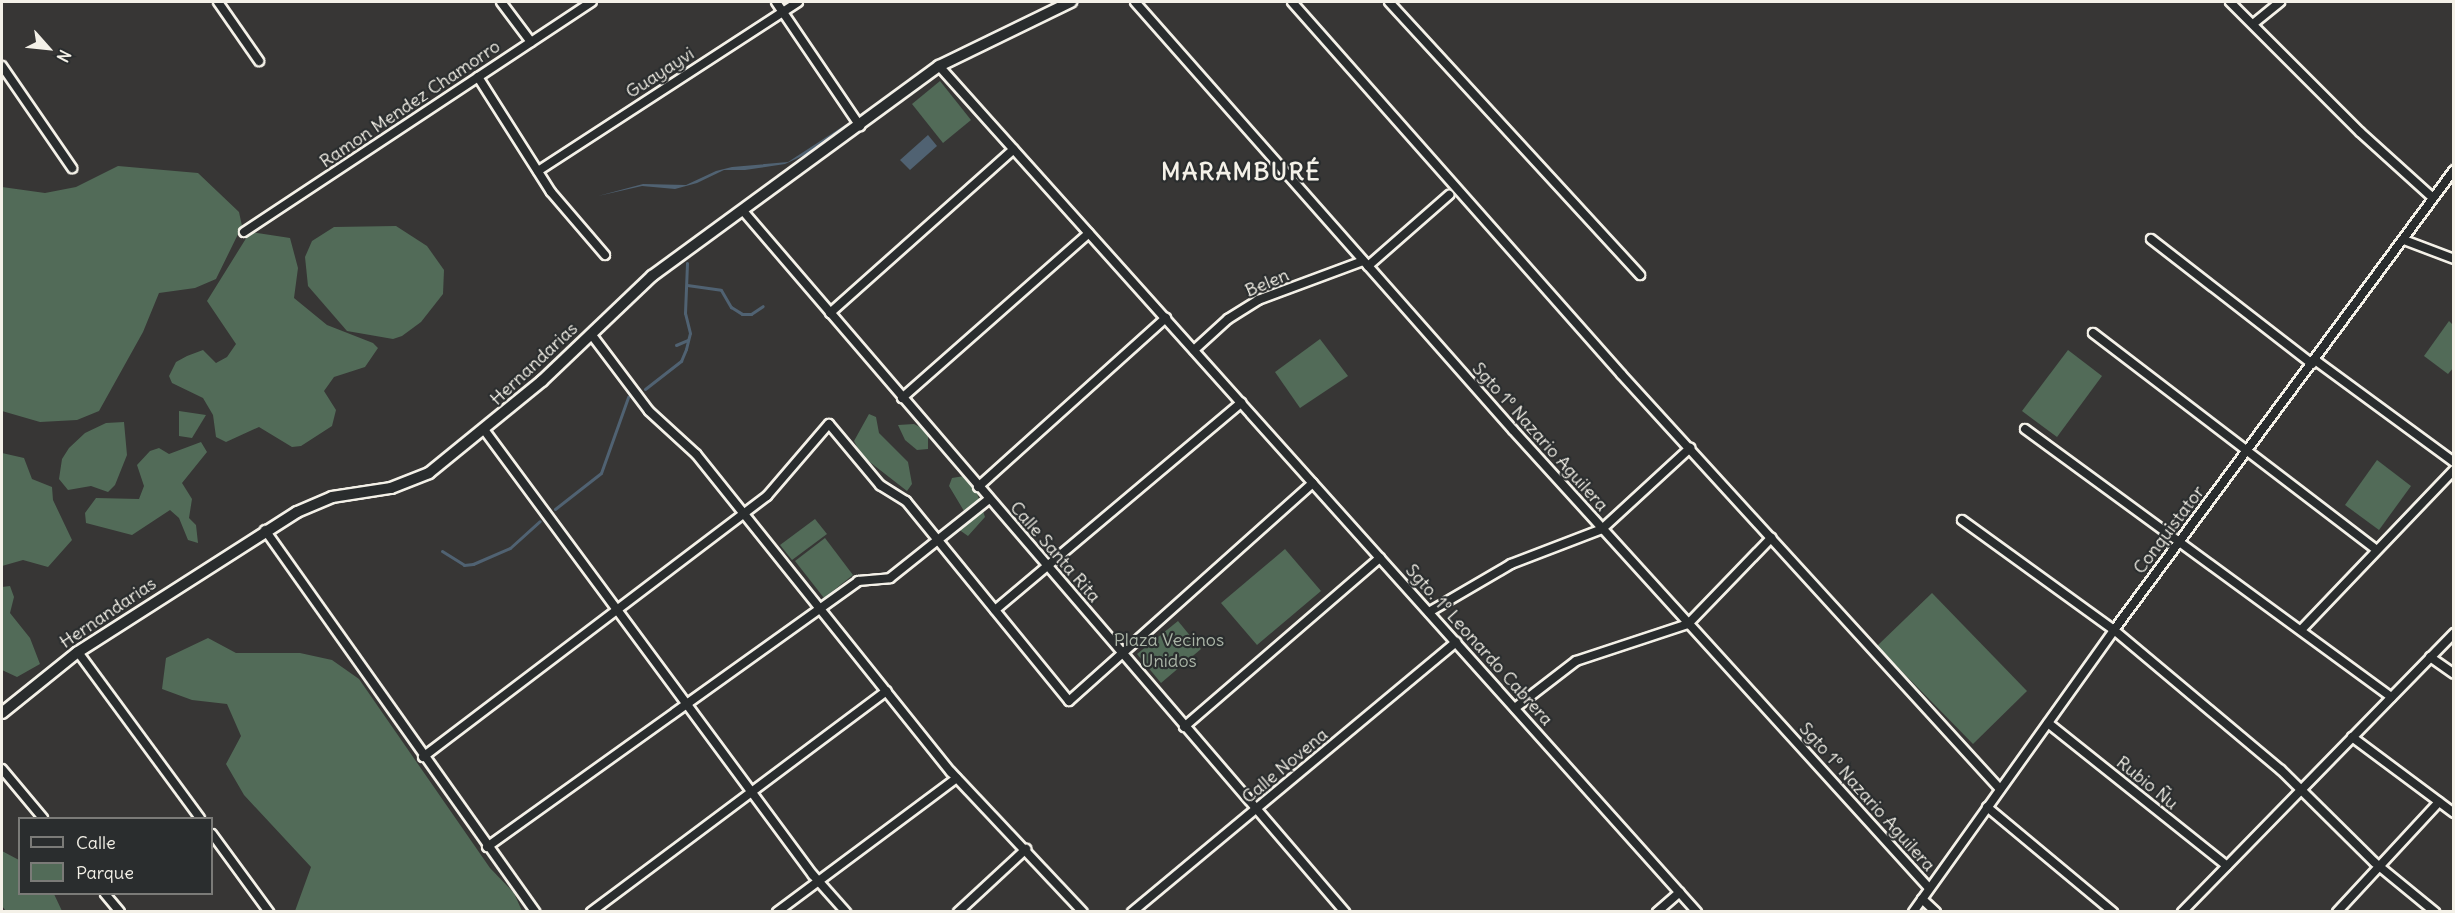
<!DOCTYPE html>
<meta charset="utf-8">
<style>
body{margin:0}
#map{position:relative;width:2455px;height:913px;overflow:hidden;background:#373635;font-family:Delius,sans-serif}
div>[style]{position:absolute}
.green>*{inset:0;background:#526b58}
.water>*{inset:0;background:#506272}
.stream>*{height:3px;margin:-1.5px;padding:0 1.5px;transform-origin:1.5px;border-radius:1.5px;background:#506272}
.roads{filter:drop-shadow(2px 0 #f4f1e8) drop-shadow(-2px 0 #f4f1e8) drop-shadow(0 2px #f4f1e8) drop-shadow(0 -2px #f4f1e8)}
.street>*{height:8px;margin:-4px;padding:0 4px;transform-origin:4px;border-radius:4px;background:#2a2d2e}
.secondary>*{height:10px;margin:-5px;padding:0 5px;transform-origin:5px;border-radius:5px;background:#2a2d2e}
span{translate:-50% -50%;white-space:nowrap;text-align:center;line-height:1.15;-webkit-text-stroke:4.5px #2a2d2e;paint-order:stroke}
.street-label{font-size:18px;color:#f4f1e8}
.park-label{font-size:18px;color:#abb5a7}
.district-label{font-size:24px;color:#f4f1e8;font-weight:700;letter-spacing:1.5px}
.frame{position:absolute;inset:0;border:3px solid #f4f1e8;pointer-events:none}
.legend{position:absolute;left:18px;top:817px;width:195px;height:78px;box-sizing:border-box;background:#2a2d2e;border:2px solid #7b7b78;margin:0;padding:8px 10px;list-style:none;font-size:18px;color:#f4f1e8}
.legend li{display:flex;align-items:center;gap:12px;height:30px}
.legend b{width:30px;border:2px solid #7b7b78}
.north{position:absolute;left:18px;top:18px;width:60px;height:60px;-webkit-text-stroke:4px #2a2d2e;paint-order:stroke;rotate:117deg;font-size:16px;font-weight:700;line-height:24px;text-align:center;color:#f4f1e8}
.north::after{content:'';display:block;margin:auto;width:21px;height:27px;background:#f4f1e8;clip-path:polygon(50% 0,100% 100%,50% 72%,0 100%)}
</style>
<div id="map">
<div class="green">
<i style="clip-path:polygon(940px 81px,971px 120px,943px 143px,912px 104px)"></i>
<i style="clip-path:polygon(118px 166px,198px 173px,239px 212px,242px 226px,216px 279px,195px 288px,159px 293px,143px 332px,99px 411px,77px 420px,40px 422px,2px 411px,2px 187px,45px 193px,76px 187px)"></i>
<i style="clip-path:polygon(396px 226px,427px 246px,444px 270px,443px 294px,421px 322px,402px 336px,393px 339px,347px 331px,308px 286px,305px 257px,312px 241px,334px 227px)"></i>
<i style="clip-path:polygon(250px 232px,290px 238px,298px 268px,294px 298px,327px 325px,373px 343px,378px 348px,365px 367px,334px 377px,324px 391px,336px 410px,332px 426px,301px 446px,292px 447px,259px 427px,226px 442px,216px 437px,213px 415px,203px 398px,172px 383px,169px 376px,176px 362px,187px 356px,203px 350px,216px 363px,227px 357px,236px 344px,207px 301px)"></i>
<i style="clip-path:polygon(2449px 321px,2453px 325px,2454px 367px,2448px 374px,2424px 356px)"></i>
<i style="clip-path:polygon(1320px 339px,1348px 376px,1300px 408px,1275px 372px)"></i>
<i style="clip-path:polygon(2068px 350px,2102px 376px,2057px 437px,2022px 411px)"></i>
<i style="clip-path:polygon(179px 411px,206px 415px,192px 438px,179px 436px)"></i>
<i style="clip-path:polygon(869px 414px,876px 417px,879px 433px,908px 462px,912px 484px,907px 491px,862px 456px,854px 441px)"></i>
<i style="clip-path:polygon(124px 422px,127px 455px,115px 485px,108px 492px,91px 486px,68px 490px,59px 479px,62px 459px,69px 448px,85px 433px,106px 423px)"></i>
<i style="clip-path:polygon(914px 424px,928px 431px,928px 449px,917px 450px,905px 440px,898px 425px)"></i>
<i style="clip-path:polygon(201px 442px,207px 452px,182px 483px,192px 499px,189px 518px,196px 525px,198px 543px,188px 540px,179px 518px,170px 510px,132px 535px,86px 523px,85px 513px,96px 498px,139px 499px,144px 486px,137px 465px,150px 451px,159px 448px,169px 454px)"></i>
<i style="clip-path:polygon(2px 453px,24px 458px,32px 479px,52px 487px,53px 500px,72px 540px,48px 567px,23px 560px,2px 566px)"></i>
<i style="clip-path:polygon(2377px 460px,2411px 486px,2379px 530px,2345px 505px)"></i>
<i style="clip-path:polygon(964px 476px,974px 484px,985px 517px,968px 536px,958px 529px,964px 511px,949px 486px,952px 478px)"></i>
<i style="clip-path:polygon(815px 519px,827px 534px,792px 560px,780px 545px)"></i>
<i style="clip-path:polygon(825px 538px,853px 575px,824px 598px,795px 561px)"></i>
<i style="clip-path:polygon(1285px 549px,1321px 591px,1257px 645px,1221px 603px)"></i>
<i style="clip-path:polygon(10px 586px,14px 597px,10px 613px,30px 638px,40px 664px,17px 677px,2px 670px,2px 587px)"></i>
<i style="clip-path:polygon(1932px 593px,2027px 691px,1973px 744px,1877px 646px)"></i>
<i style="clip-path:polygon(1178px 621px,1201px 649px,1161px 683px,1137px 654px)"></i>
<i style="clip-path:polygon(208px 638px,236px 653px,300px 653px,332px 660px,359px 679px,490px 868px,514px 893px,522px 911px,295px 911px,311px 867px,244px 795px,226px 764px,241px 736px,227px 704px,192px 700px,162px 689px,166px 658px)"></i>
<i style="clip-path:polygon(2px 851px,19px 860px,20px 894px,54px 894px,62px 911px,6px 911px,2px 906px)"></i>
</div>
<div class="water">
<i style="clip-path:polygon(848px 123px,813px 151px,785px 164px,745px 170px,724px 170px,697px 183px,675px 189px,642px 186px,598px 196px,643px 184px,686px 185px,716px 171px,732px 167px,788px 162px)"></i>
<i style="clip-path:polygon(928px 135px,937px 146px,910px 170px,900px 160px)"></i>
</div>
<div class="stream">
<i style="left:687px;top:285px;width:34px;rotate:8deg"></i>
<i style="left:721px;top:290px;width:20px;rotate:60deg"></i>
<i style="left:731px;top:307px;width:13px;rotate:32deg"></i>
<i style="left:742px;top:314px;width:9px"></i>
<i style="left:751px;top:314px;width:14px;rotate:-34deg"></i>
<i style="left:676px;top:345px;width:13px;rotate:-23deg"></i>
<i style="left:645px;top:389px;width:46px;rotate:-37.9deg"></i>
<i style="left:681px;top:361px;width:13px;rotate:-67deg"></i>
<i style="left:686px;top:349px;width:16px;rotate:-76deg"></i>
<i style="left:690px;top:333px;width:21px;rotate:-104deg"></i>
<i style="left:685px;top:313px;width:50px;rotate:-87.7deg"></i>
<i style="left:555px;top:509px;width:58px;rotate:-38deg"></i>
<i style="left:601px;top:473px;width:81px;rotate:-70.4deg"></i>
<i style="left:442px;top:551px;width:26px;rotate:32deg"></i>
<i style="left:464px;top:565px;width:9px;rotate:-6deg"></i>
<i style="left:473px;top:564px;width:40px;rotate:-23.4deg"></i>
<i style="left:510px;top:548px;width:40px;rotate:-42deg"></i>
</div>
<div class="roads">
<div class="street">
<i style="left:218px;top:2px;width:72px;rotate:55.2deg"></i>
<i style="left:501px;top:2px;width:50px;rotate:53.1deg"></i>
<i style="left:776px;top:2px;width:150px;rotate:55.9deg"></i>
<i style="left:1135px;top:2px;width:571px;rotate:48.55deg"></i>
<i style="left:1513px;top:430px;width:619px;rotate:47.75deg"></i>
<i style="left:1292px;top:2px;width:497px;rotate:48.5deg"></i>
<i style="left:1621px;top:374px;width:562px;rotate:47.6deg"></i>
<i style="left:1389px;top:2px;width:371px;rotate:47.4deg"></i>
<i style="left:2230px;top:2px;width:184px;rotate:45deg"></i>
<i style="left:2360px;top:132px;width:98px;rotate:42.1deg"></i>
<i style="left:2253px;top:24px;width:35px;rotate:-39deg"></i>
<i style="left:2px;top:66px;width:124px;rotate:55.5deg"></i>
<i style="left:939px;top:66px;width:1136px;rotate:48.14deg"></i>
<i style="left:478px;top:77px;width:136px;rotate:57.6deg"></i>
<i style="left:551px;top:192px;width:83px;rotate:49.4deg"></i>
<i style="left:538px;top:171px;width:310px;rotate:-33deg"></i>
<i style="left:744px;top:212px;width:923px;rotate:49.35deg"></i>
<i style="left:244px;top:232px;width:417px;rotate:-33.5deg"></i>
<i style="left:2151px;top:239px;width:204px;rotate:37.8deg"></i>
<i style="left:2404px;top:240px;width:53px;rotate:20.8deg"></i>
<i style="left:1368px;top:266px;width:108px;rotate:-41.2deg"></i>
<i style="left:830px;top:313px;width:246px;rotate:-41.7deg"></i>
<i style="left:2093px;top:333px;width:357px;rotate:37.4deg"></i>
<i style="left:591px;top:334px;width:96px;rotate:53deg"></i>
<i style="left:649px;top:411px;width:64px;rotate:42.5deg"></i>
<i style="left:696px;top:454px;width:408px;rotate:51.3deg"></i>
<i style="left:951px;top:772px;width:192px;rotate:46.7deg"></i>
<i style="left:1194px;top:350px;width:46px;rotate:-42.4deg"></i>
<i style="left:1228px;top:319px;width:36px;rotate:-32deg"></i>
<i style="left:1258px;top:300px;width:112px;rotate:-20.4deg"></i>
<i style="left:2315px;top:360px;width:172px;rotate:36.3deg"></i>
<i style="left:902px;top:398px;width:249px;rotate:-41.4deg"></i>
<i style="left:2025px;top:429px;width:454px;rotate:36.2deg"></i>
<i style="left:485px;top:431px;width:552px;rotate:53.55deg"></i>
<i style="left:813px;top:875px;width:50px;rotate:48.3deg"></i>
<i style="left:978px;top:487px;width:253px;rotate:-42deg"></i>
<i style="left:1962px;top:520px;width:188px;rotate:35.9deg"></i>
<i style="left:2114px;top:630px;width:218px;rotate:40deg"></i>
<i style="left:2281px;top:770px;width:131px;rotate:44.7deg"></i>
<i style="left:2374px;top:862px;width:79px;rotate:39.3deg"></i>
<i style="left:265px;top:530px;width:468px;rotate:54.7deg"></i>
<i style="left:995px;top:610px;width:322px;rotate:-40.1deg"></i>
<i style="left:1429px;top:612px;width:95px;rotate:-30.3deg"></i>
<i style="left:1511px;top:564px;width:97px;rotate:-21deg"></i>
<i style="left:1602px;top:529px;width:120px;rotate:-42.6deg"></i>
<i style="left:2301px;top:630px;width:221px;rotate:-46.3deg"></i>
<i style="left:78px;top:652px;width:206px;rotate:53.7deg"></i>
<i style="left:2430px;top:657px;width:29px;rotate:35deg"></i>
<i style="left:1515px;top:708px;width:77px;rotate:-37.6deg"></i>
<i style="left:1576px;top:661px;width:118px;rotate:-18.3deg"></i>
<i style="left:1688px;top:624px;width:120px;rotate:-46deg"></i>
<i style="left:2048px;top:723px;width:229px;rotate:38.6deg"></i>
<i style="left:1184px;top:727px;width:259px;rotate:-40.8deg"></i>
<i style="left:2352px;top:737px;width:127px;rotate:36.7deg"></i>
<i style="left:423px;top:757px;width:432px;rotate:-37.2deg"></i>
<i style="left:767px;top:496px;width:95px;rotate:-49.3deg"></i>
<i style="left:829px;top:424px;width:80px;rotate:50.1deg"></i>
<i style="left:880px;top:485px;width:31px;rotate:32deg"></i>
<i style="left:906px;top:501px;width:258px;rotate:50.8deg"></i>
<i style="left:1069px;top:701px;width:327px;rotate:-41.8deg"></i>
<i style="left:2px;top:769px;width:64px;rotate:50.1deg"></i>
<i style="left:1987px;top:807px;width:164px;rotate:39.8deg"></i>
<i style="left:212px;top:834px;width:97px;rotate:53.8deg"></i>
<i style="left:487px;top:847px;width:457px;rotate:-35.6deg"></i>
<i style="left:858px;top:581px;width:32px;rotate:-5deg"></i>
<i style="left:890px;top:578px;width:127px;rotate:-38.6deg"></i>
<i style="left:105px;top:894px;width:23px;rotate:50deg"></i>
<i style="left:1922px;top:899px;width:19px;rotate:43deg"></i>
<i style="left:591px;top:912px;width:369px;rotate:-36.8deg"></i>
<i style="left:777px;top:912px;width:224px;rotate:-36.7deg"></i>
<i style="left:958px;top:912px;width:93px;rotate:-42.8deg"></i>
<i style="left:1132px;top:912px;width:422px;rotate:-39.8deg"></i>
<i style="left:1657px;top:912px;width:30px;rotate:-41deg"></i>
<i style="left:1913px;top:912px;width:346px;rotate:-54.5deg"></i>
<i style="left:2114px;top:630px;width:572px;rotate:-53.53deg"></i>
<i style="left:2182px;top:912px;width:390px;rotate:-45.7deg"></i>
<i style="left:2337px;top:912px;width:150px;rotate:-47.2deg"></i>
</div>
<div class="secondary">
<i style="left:2px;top:713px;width:97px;rotate:-38.8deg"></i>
<i style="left:78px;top:652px;width:260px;rotate:-32.6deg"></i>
<i style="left:297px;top:512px;width:38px;rotate:-23deg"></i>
<i style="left:332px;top:497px;width:60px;rotate:-8.7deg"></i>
<i style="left:391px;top:488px;width:41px;rotate:-21.5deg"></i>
<i style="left:429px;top:473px;width:146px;rotate:-39.2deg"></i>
<i style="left:542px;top:381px;width:152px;rotate:-43.7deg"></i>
<i style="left:652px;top:276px;width:356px;rotate:-36.2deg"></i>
<i style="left:939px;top:66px;width:147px;rotate:-25.9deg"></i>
</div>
</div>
<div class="street-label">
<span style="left:660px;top:73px;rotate:-33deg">Guayayvi</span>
<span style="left:410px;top:104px;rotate:-34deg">Ramon Mendez Chamorro</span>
<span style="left:1267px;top:283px;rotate:-23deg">Belen</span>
<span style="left:534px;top:364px;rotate:-43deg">Hernandarias</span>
<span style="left:1540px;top:437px;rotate:48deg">Sgto 1º Nazario Aguilera</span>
<span style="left:2169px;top:530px;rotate:-53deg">Conquistator</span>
<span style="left:1055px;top:552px;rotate:49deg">Calle Santa Rita</span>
<span style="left:108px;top:613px;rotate:-34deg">Hernandarias</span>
<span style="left:1479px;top:645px;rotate:48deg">Sgto. 1º Leonardo Cabrera</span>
<span style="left:1285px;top:766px;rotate:-40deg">Calle Novena</span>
<span style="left:2147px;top:783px;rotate:39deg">Rubio Ñu</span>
<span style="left:1867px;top:797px;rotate:48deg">Sgto 1º Nazario Aguilera</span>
</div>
<div class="park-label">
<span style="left:1169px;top:651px">Plaza Vecinos<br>Unidos</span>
</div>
<div class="district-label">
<span style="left:1241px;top:172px">MARAMBURÉ</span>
</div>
<div class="frame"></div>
<ul class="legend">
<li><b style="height:8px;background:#2a2d2e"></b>Calle</li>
<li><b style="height:16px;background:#526b58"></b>Parque</li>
</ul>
<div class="north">N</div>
</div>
